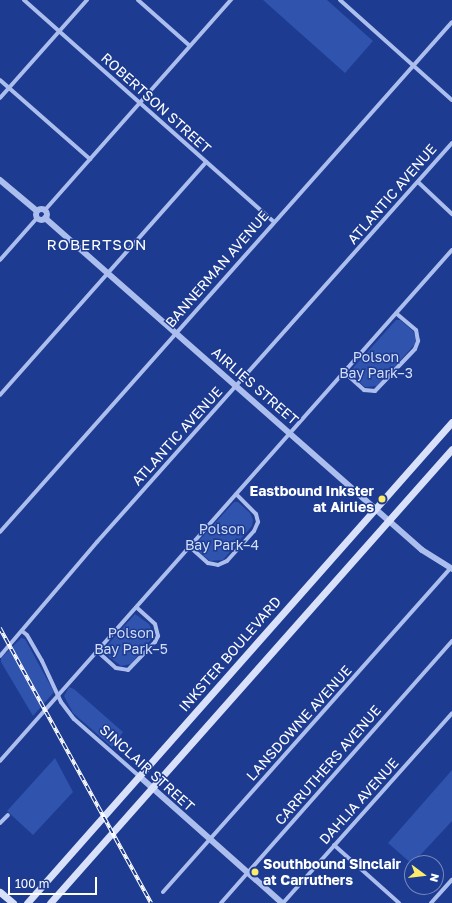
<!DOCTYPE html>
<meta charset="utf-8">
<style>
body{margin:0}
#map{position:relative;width:452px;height:903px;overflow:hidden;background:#1d3b90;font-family:"Golos Text",sans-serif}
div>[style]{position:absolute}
.green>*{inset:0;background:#3053ae}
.minor>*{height:4px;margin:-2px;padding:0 2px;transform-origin:2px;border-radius:2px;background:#acbeee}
.tertiary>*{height:6px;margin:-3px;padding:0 3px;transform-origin:3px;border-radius:3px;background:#acbeee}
.tertiary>.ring{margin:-3px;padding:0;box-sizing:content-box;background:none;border:6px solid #acbeee;border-radius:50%}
.secondary>*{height:7px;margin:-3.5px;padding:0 3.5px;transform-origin:3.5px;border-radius:3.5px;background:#d9e1fa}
.rail>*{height:3.5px;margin-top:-1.75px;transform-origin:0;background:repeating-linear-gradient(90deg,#1d3b90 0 6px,#fff 0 12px);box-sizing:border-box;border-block:1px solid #fff}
.dots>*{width:11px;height:11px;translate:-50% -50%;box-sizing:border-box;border:2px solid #1d3b90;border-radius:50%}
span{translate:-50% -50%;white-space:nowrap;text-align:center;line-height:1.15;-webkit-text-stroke:3px #1d3b90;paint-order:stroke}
.street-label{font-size:14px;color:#fff}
.park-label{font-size:14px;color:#d2ddfa}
.poi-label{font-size:14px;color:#fff;font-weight:700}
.right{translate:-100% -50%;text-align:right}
.left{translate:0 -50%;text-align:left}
.neighbourhood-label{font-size:15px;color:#fff;letter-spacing:1px}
.north{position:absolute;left:404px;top:855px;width:40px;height:40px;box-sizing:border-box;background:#1d3b90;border:1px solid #7789bc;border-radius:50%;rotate:105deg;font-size:11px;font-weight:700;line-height:16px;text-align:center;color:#fff}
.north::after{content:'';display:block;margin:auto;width:14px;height:18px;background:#fdec6b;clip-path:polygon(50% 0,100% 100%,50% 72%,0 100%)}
.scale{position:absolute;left:8px;top:877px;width:89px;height:18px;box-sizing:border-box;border:2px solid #fff;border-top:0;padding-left:5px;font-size:12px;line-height:14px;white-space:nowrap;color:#fff;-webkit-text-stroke:3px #1d3b90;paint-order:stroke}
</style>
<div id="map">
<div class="green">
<i style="clip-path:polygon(263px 0,327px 0,373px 41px,345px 73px)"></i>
<i style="clip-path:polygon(396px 320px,400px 320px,413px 331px,416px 338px,415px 344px,377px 386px,365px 387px,352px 376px,351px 370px)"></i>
<i style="clip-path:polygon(234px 502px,238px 502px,250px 513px,253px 520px,252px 526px,223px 560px,210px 561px,197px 550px,196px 544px)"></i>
<i style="clip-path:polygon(135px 614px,149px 624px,154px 636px,131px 664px,121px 666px,104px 653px,103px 650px)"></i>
<i style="clip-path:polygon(21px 638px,25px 639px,54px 692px,33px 716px,1px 662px,1px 658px)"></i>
<i style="clip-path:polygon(69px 687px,74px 689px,123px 732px,112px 747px,73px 713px,64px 696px)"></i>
<i style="clip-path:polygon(55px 758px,73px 792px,33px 835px,7px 811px)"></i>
<i style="clip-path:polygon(452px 770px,452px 821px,412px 864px,388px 843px)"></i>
</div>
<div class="minor">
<i style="left:24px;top:0;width:334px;rotate:41.6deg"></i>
<i style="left:138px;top:0;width:69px;rotate:41.5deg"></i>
<i style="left:340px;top:0;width:150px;rotate:41.8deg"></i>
<i style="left:0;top:80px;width:120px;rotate:41.3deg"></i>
<i style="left:0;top:98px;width:131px;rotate:-48.4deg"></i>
<i style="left:418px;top:182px;width:47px;rotate:43.3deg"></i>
<i style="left:45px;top:210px;width:281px;rotate:-48.5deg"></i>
<i style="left:0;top:260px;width:56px;rotate:-48.6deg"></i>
<i style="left:344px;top:372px;width:27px;rotate:42deg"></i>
<i style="left:364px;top:390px;width:11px;rotate:5deg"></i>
<i style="left:375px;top:391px;width:58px;rotate:-46.4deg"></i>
<i style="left:415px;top:349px;width:9px;rotate:-69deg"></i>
<i style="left:418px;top:341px;width:11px;rotate:-100deg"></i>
<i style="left:416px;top:330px;width:26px;rotate:-140deg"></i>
<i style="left:0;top:395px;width:311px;rotate:-48.5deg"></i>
<i style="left:0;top:532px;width:681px;rotate:-48.45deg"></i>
<i style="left:190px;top:547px;width:24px;rotate:42deg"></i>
<i style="left:208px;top:563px;width:10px;rotate:11deg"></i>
<i style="left:218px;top:565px;width:10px;rotate:-24deg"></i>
<i style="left:227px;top:561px;width:40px;rotate:-48deg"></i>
<i style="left:254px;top:531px;width:10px;rotate:-66deg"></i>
<i style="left:258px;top:522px;width:8px;rotate:-104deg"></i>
<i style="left:256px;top:514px;width:28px;rotate:-135deg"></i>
<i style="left:22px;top:631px;width:6px;rotate:39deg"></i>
<i style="left:27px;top:635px;width:30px;rotate:60deg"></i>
<i style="left:42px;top:661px;width:45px;rotate:65.1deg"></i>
<i style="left:61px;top:702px;width:21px;rotate:53deg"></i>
<i style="left:74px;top:719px;width:86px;rotate:41.2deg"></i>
<i style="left:97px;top:651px;width:25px;rotate:42deg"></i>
<i style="left:116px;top:668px;width:12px;rotate:9deg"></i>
<i style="left:128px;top:670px;width:39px;rotate:-46deg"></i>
<i style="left:155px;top:642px;width:7px;rotate:-63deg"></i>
<i style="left:158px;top:636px;width:12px;rotate:-104deg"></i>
<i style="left:155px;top:624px;width:25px;rotate:-138deg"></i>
<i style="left:0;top:656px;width:150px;rotate:-49.6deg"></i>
<i style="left:97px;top:542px;width:534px;rotate:-48.34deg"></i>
<i style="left:0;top:761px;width:682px;rotate:-48.51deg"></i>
<i style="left:0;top:823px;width:11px;rotate:-45deg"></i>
<i style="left:334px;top:845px;width:87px;rotate:41.7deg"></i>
<i style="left:163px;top:892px;width:432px;rotate:-48.4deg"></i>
<i style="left:221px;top:903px;width:349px;rotate:-48.6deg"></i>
<i style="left:283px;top:903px;width:254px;rotate:-48.3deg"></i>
<i style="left:431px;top:903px;width:31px;rotate:-48deg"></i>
</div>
<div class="tertiary">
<i style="left:0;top:180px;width:48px;rotate:40deg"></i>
<i class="ring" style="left:35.5px;top:208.5px;width:5px;height:5px"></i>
<i style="left:45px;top:218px;width:502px;rotate:41.37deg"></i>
<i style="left:422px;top:550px;width:36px;rotate:32deg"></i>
<i style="left:139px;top:776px;width:191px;rotate:41.6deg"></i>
</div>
<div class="secondary">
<i style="left:0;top:892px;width:17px;rotate:40deg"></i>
<i style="left:27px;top:903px;width:642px;rotate:-48.54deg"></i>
<i style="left:50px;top:903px;width:606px;rotate:-48.48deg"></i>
</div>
<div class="rail">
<i style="left:0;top:628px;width:314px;rotate:61.2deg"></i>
</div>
<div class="dots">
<i style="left:382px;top:499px;background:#fdec6b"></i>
<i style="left:255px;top:872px;background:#fdec6b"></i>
</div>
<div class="street-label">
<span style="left:156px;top:103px;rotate:42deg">ROBERTSON STREET</span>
<span style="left:392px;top:194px;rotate:-49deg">ATLANTIC AVENUE</span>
<span style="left:217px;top:269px;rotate:-49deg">BANNERMAN AVENUE</span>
<span style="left:255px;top:386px;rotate:41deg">AIRLIES STREET</span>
<span style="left:177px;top:436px;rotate:-48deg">ATLANTIC AVENUE</span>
<span style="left:230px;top:654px;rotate:-49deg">INKSTER BOULEVARD</span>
<span style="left:299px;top:723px;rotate:-48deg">LANSDOWNE AVENUE</span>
<span style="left:328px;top:765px;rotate:-49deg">CARRUTHERS AVENUE</span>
<span style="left:147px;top:768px;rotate:42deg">SINCLAIR STREET</span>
<span style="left:359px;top:801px;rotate:-48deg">DAHLIA AVENUE</span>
</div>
<div class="park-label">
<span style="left:376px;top:365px">Polson<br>Bay Park–3</span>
<span style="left:222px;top:537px">Polson<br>Bay Park–4</span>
<span style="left:131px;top:641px">Polson<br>Bay Park–5</span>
</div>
<div class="poi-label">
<span class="right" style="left:374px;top:499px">Eastbound Inkster<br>at Airlies</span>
<span class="left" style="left:263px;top:872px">Southbound Sinclair<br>at Carruthers</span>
</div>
<div class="neighbourhood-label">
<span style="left:97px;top:245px">ROBERTSON</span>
</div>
<div class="north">N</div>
<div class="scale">100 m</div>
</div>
